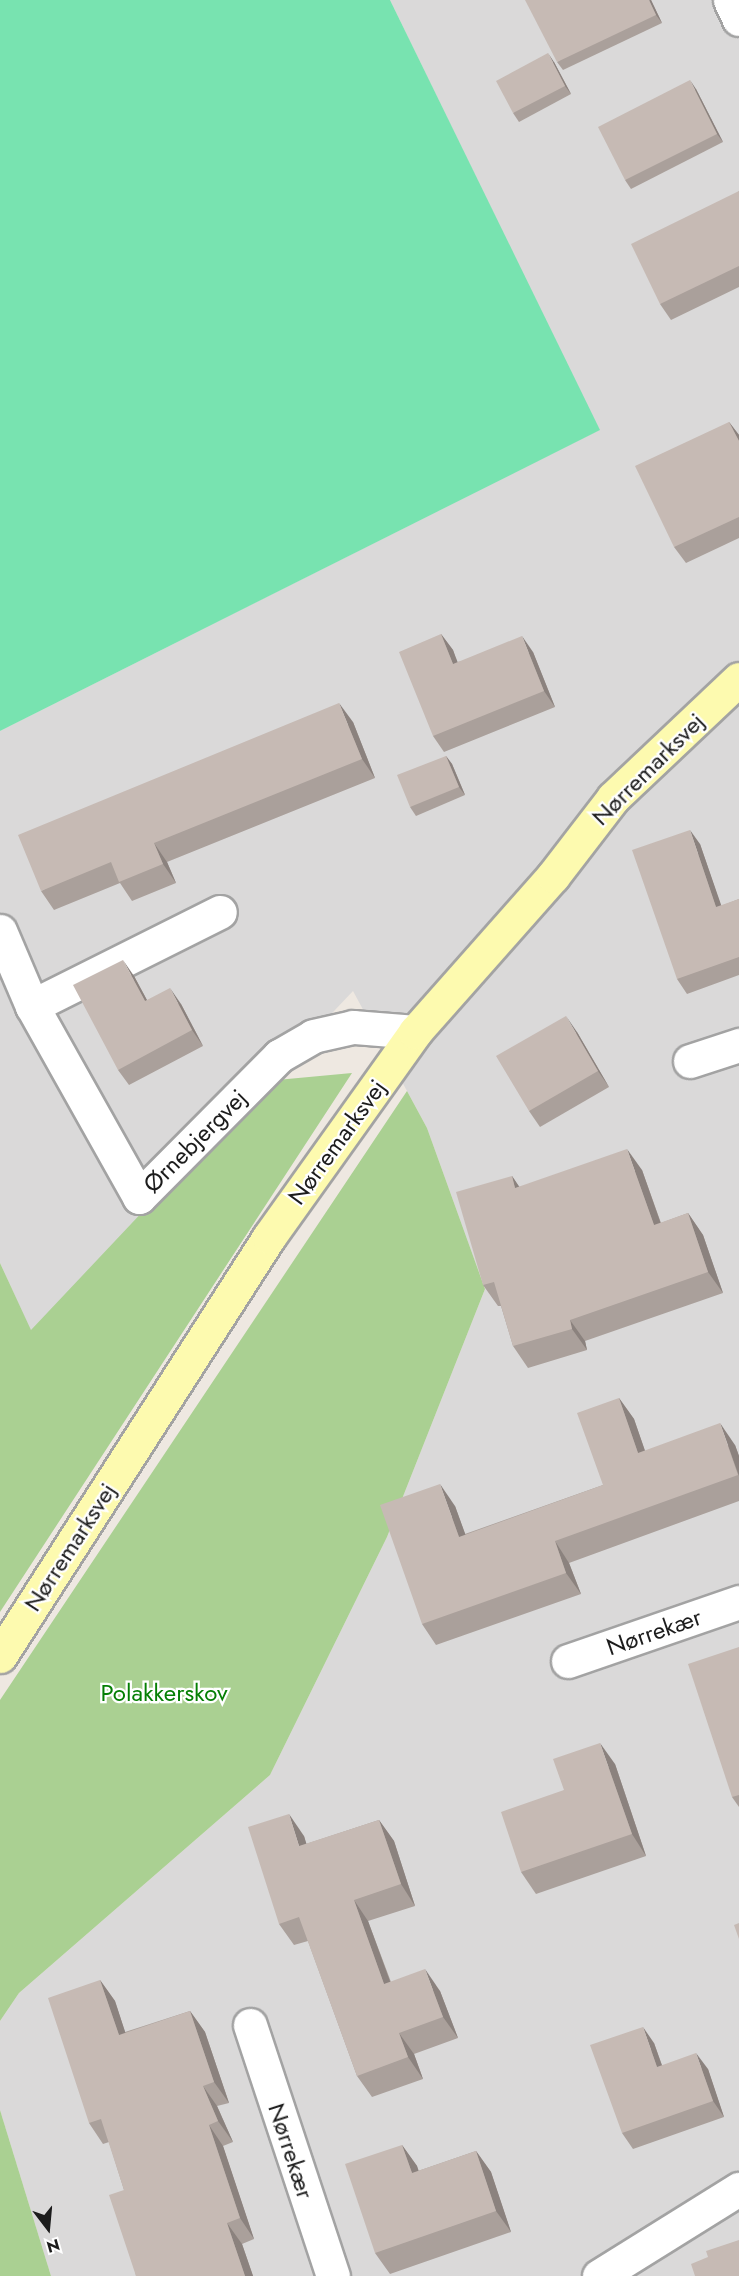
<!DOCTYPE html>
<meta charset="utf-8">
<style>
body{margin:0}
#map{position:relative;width:739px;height:2276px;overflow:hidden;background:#eee8e1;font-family:Jost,sans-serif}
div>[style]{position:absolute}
.residential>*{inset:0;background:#dad9d9}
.forest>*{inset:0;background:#aad092}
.pitch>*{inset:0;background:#78e3b0}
.roads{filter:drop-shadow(2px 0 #a3a3a3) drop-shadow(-2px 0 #a3a3a3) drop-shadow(0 2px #a3a3a3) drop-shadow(0 -2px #a3a3a3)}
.street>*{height:33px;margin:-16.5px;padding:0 16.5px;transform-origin:16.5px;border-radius:16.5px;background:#fff}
.secondary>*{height:33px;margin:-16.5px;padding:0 16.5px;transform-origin:16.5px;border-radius:16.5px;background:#fdfaaf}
.wall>*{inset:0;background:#aaa09b}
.shaded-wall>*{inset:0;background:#8b827e}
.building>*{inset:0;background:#c6bab4}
span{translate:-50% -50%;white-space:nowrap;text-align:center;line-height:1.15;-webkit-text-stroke:4.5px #fff;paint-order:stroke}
.street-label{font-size:24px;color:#1c1c1c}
.park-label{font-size:24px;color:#057f04}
.north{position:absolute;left:18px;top:2198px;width:60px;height:60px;-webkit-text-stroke:4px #fff;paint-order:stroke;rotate:164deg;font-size:16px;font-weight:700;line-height:24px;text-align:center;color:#1c1c1c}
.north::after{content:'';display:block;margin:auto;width:21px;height:27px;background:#1c1c1c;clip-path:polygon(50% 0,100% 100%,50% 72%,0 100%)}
</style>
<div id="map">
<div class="residential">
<i style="clip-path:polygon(390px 0,739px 0,739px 2276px,51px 2276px,0 2110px,0 2021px,19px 1993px,270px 1775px,387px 1537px,485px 1289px,427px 1128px,353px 991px,31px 1331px,0 1263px,0 731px,599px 430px)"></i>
</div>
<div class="forest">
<i style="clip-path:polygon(352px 1073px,0 1612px,0 1263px,31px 1330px,266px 1081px)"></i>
<i style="clip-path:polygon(407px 1091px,427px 1128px,485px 1289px,387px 1537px,270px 1775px,19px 1993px,0 2021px,0 1700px)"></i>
<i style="clip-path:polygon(0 2110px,51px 2276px,0 2276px)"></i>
</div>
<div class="pitch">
<i style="clip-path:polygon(0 0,390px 0,600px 430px,0 731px)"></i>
</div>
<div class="roads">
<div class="street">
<i style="left:730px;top:0;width:21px;rotate:65deg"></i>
<i style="left:0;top:931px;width:82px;rotate:66.9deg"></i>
<i style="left:32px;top:1006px;width:219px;rotate:60.7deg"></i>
<i style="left:139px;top:1197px;width:199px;rotate:-45.2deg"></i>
<i style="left:279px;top:1056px;width:39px;rotate:-30deg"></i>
<i style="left:313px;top:1036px;width:41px;rotate:-12.7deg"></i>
<i style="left:353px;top:1027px;width:62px;rotate:4.6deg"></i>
<i style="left:32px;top:1006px;width:210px;rotate:-26.6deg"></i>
<i style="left:690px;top:1061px;width:52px;rotate:-18.1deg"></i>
<i style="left:568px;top:1661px;width:181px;rotate:-19deg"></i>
<i style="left:250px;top:2025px;width:264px;rotate:71.7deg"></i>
<i style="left:599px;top:2276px;width:165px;rotate:-31.9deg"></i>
</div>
<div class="secondary">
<i style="left:0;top:1656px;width:498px;rotate:-57.3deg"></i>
<i style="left:269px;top:1237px;width:252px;rotate:-54.5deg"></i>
<i style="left:415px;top:1032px;width:208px;rotate:-48.5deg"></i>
<i style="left:553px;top:876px;width:98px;rotate:-52.4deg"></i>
<i style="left:613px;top:798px;width:173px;rotate:-43.4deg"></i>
</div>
</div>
<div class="wall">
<i style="clip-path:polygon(651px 0,662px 23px,563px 70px,557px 62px)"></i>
<i style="clip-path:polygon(554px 62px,571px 94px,519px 122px,513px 113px)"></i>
<i style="clip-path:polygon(696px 89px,723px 142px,631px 189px,625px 180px)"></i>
<i style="clip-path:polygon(739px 191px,739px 287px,671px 320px,660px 304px)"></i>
<i style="clip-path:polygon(729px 422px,739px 435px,739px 538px,686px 563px,674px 547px)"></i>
<i style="clip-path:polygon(441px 634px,453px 650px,457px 662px,533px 652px,555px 707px,444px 752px,433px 736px)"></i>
<i style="clip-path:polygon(353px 722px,375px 778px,167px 862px,176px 883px,132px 901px,120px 883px,54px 910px,41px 891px)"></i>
<i style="clip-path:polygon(446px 756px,452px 764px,465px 795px,416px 816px,410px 807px)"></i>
<i style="clip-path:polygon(700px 844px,721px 906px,739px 899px,739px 975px,687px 994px,677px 979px)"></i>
<i style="clip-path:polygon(134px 976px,147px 1000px,181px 1004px,203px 1046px,129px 1085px,118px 1070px)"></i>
<i style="clip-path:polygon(577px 1032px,609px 1087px,540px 1127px,529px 1111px)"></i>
<i style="clip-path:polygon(642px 1170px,661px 1223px,688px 1213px,703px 1235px,723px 1293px,585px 1341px,587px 1350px,528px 1368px,513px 1346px,501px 1306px,498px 1306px,483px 1285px,512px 1176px,519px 1187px)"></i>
<i style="clip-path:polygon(619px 1398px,634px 1419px,645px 1451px,735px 1445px,739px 1456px,739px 1501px,569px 1563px,581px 1594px,436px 1645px,422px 1624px,455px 1506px,465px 1534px,603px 1485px)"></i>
<i style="clip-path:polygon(739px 1647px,739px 1807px,732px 1797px)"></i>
<i style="clip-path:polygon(615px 1764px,646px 1856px,536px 1894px,521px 1872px,564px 1790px)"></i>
<i style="clip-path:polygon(379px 1820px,394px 1841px,415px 1906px,368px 1921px,391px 1982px,440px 1991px,458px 2038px,414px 2054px,423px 2079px,372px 2097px,357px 2076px,308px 1941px,294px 1945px,279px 1924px,304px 1836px,306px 1844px)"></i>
<i style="clip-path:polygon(100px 1980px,115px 2001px,125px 2032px,190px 2011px,205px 2032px,229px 2103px,217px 2106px,233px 2142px,223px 2146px,254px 2239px,242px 2244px,253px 2276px,136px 2276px,124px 2190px,109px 2142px,103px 2144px,89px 2123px)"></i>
<i style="clip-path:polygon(654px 2043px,662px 2065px,708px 2069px,724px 2117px,633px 2149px,622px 2133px)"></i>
<i style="clip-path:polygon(402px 2145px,417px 2166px,418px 2171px,476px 2151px,491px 2172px,511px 2232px,390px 2274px,375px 2253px)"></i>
</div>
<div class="shaded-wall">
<i style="clip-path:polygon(649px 0,651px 0,662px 23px,656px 15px)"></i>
<i style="clip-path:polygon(548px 53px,554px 62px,571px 94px,565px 86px)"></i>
<i style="clip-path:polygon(690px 80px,696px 89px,723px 142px,717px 134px)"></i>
<i style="clip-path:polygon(729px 422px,739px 435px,739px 441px)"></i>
<i style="clip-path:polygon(441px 634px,453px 650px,464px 679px,453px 664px)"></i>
<i style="clip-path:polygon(522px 636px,533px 652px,555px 707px,544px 691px)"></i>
<i style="clip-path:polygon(339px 703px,353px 722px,375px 778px,362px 759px)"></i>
<i style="clip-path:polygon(446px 756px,452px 764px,465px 795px,459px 787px)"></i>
<i style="clip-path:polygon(690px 830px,700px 844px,727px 922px,716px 907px)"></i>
<i style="clip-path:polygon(154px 843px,167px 862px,176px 883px,163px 864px)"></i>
<i style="clip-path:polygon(123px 960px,134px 976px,156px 1017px,145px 1001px)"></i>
<i style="clip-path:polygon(170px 988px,181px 1004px,203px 1046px,192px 1030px)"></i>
<i style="clip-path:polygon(566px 1016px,577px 1032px,609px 1087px,598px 1071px)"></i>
<i style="clip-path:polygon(627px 1149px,642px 1170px,669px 1247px,654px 1225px)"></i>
<i style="clip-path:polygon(512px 1176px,527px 1198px,515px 1188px)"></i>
<i style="clip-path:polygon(688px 1213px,703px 1235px,723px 1293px,708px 1272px)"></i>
<i style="clip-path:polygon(570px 1320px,585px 1341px,587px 1350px,572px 1329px)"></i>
<i style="clip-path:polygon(619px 1398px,634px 1419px,653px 1474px,638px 1453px)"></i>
<i style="clip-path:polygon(720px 1423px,735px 1445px,739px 1456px,739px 1476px)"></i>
<i style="clip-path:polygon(440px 1484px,455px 1506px,474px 1558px,459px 1537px)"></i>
<i style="clip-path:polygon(555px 1541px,569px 1563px,581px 1594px,566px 1573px)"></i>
<i style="clip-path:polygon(600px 1743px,615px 1764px,646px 1856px,632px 1834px)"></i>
<i style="clip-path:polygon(289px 1814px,304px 1836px,314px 1868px,299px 1846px)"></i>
<i style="clip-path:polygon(379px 1820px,394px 1841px,415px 1906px,401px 1884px)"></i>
<i style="clip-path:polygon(354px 1900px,368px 1921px,399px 2006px,384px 1984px)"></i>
<i style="clip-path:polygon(425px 1969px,440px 1991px,458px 2038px,443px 2017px)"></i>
<i style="clip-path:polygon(100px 1980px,115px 2001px,133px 2056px,119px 2035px)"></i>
<i style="clip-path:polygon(190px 2011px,205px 2032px,229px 2103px,214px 2082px)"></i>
<i style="clip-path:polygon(643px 2027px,654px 2043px,668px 2083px,657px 2067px)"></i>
<i style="clip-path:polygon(399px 2033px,414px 2054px,423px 2079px,408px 2057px)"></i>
<i style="clip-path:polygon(696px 2053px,708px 2069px,724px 2117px,713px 2101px)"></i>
<i style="clip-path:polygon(203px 2086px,217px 2106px,233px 2142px,218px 2121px)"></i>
<i style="clip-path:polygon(209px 2125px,223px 2146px,254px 2239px,240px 2218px)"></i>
<i style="clip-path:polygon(402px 2145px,417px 2166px,427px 2195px,412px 2173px)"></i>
<i style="clip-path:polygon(476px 2151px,491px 2172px,511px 2232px,496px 2211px)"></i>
<i style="clip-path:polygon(227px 2223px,242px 2244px,253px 2276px,245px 2276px)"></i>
</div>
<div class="building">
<i style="clip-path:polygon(525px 0,649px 0,656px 15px,557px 62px)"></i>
<i style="clip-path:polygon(548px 53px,565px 86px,513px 113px,496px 81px)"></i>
<i style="clip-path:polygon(690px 80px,717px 134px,625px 180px,598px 127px)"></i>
<i style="clip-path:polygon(739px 191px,739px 266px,660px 304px,631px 244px)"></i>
<i style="clip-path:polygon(729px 422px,739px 441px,739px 517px,674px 547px,635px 466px)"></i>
<i style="clip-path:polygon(441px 634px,453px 664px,522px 636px,544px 691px,433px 736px,399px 652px)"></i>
<i style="clip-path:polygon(339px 703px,362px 759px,154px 843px,163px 864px,119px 882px,111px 862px,41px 891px,18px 835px)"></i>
<i style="clip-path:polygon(446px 756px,459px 787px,410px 807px,397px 775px)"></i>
<i style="clip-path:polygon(690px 830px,716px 907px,739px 899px,739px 957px,677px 979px,632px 850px)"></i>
<i style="clip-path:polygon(123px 960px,145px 1001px,170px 988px,192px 1030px,118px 1070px,73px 985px)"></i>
<i style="clip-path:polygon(566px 1016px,598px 1071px,529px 1111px,496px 1056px)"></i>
<i style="clip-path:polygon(627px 1149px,654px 1225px,688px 1213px,708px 1272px,570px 1320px,572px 1329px,513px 1346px,494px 1282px,483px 1285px,456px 1192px,512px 1176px,515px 1188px)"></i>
<i style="clip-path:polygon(619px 1398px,638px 1453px,720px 1423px,738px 1475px,555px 1541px,566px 1573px,422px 1624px,380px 1505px,440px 1484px,459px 1537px,603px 1485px,577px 1413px)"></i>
<i style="clip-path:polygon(739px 1647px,739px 1795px,732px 1797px,688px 1664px)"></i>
<i style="clip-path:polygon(600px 1743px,632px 1834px,521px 1872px,501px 1812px,564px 1790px,553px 1759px)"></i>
<i style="clip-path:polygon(289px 1814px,299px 1846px,379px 1820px,401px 1884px,354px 1900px,384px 1984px,425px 1969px,443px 2017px,399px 2033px,408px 2057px,357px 2076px,299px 1917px,279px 1924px,248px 1827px)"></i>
<i style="clip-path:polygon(739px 1923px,739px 1939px,734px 1925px)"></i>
<i style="clip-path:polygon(100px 1980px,119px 2035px,190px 2011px,214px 2082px,203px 2086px,218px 2121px,209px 2125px,240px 2218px,227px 2223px,245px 2276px,136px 2276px,109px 2195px,124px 2190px,101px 2119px,89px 2123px,48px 1998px)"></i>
<i style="clip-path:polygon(643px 2027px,657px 2067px,696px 2053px,713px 2101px,622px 2133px,590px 2045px)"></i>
<i style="clip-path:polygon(402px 2145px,412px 2173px,476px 2151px,496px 2211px,375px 2253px,345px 2164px)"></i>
<i style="clip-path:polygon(739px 2240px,739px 2276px,695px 2276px,691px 2264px,708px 2257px,706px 2251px)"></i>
</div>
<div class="street-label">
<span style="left:648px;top:769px;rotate:-45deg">Nørremarksvej</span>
<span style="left:195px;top:1141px;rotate:-45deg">Ørnebjergvej</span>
<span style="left:337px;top:1142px;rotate:-54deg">Nørremarksvej</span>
<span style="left:70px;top:1547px;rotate:-57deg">Nørremarksvej</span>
<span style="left:654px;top:1632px;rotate:-19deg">Nørrekær</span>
<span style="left:291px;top:2151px;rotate:72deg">Nørrekær</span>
</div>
<div class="park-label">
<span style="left:164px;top:1693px">Polakkerskov</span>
</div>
<div class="north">N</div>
</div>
